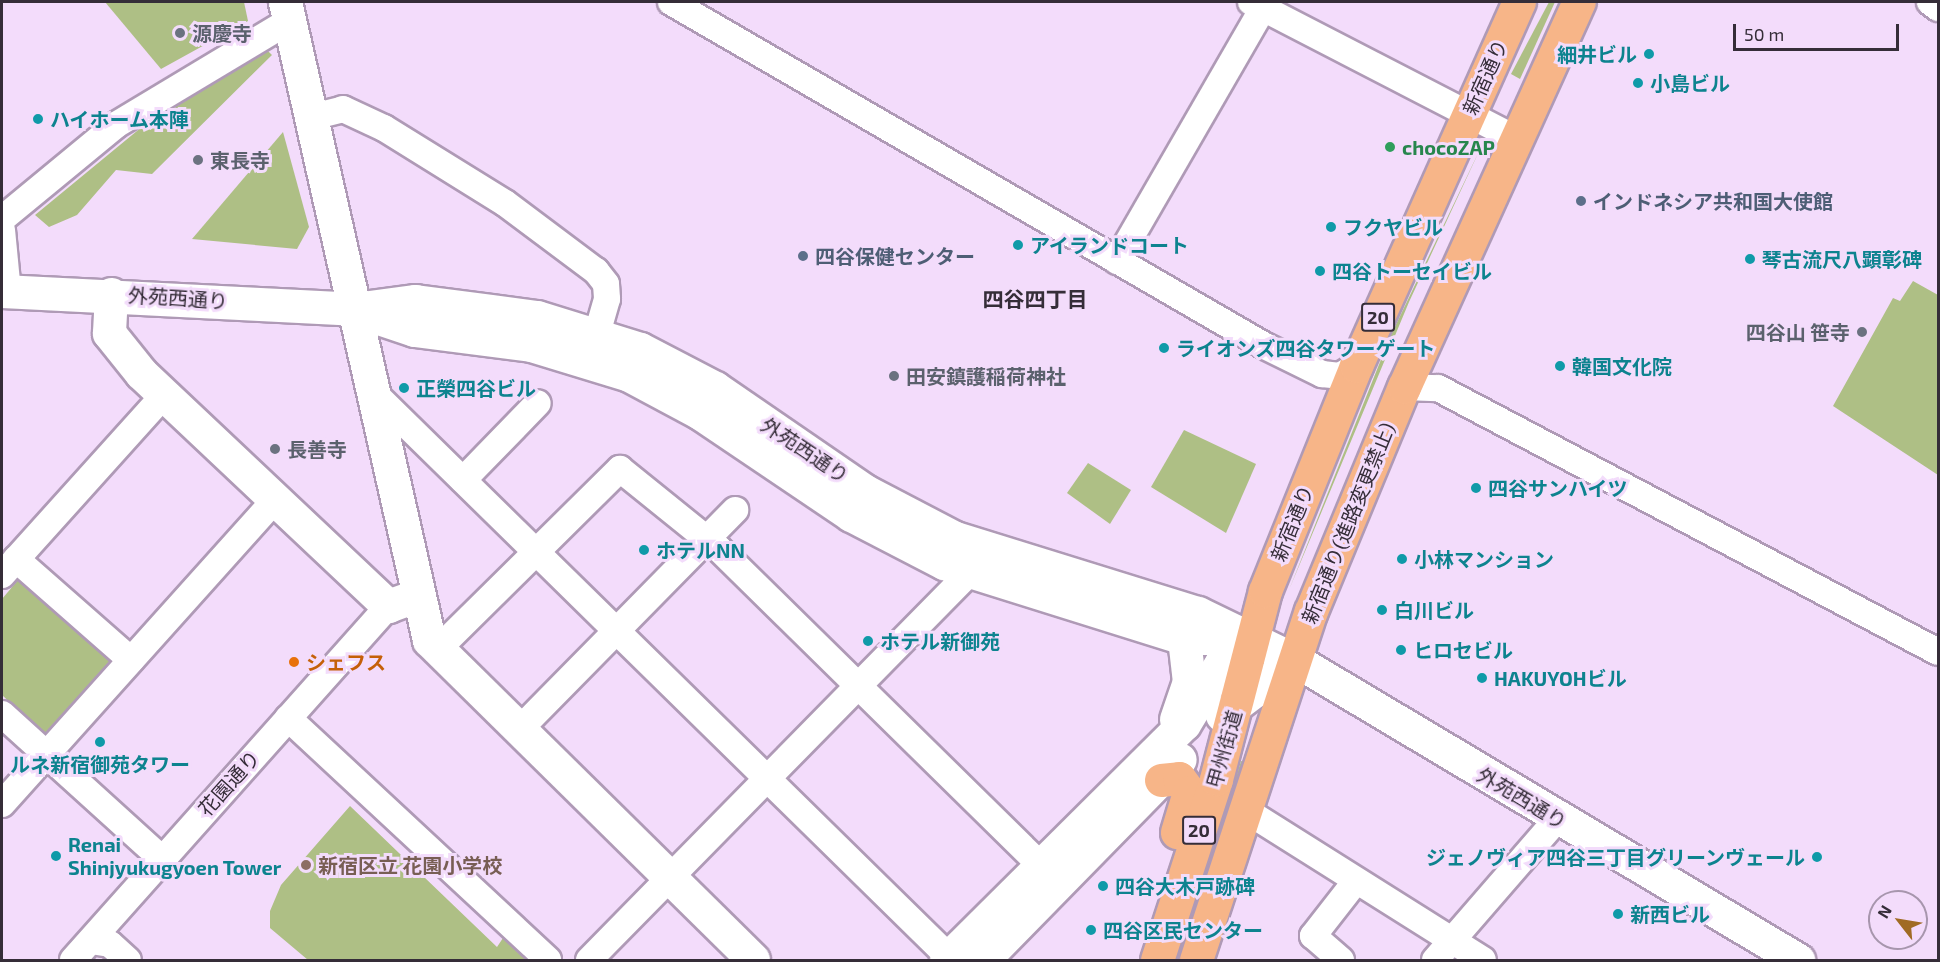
<!DOCTYPE html>
<meta charset="utf-8">
<style>
body{margin:0}
#map{position:relative;width:1940px;height:962px;overflow:hidden;background:#f3dcfb;font-family:"Exo 2","Noto Sans JP",sans-serif}
div>[style]{position:absolute}
.green>*{inset:0;background:#aebf85}
.roads{filter:drop-shadow(2px 0 #af9ab6) drop-shadow(-2px 0 #af9ab6) drop-shadow(0 2px #af9ab6) drop-shadow(0 -2px #af9ab6)}
.street>*{height:26px;margin:-13px;padding:0 13px;transform-origin:13px;border-radius:13px;background:#fff}
.secondary>*{height:33px;margin:-16.5px;padding:0 16.5px;transform-origin:16.5px;border-radius:16.5px;background:#fff}
.highway>*{height:33px;margin:-16.5px;padding:0 16.5px;transform-origin:16.5px;border-radius:16.5px;background:#f7b588}
.dots>*{width:16px;height:16px;translate:-50% -50%;box-sizing:border-box;border:3px solid #f3dcfb;border-radius:50%}
span{translate:-50% -50%;white-space:nowrap;text-align:center;line-height:1.15;-webkit-text-stroke:6px #f3dcfb;paint-order:stroke}
.shield-label span{padding:2px 4px;background:#f3dcfb;border:2px solid;border-radius:4px;-webkit-text-stroke-width:0}
.shield-label{font-size:18px;color:#352d38;font-weight:700}
.worship-label{font-size:20px;color:#5b616d;font-weight:700}
.left{translate:0 -50%;text-align:left}
.right{translate:-100% -50%;text-align:right}
.culture-label{font-size:20px;color:#0d838f;font-weight:700}
.street-label{font-size:20px;color:#352d38}
.leisure-label{font-size:20px;color:#27864d;font-weight:700}
.service-label{font-size:20px;color:#4e5e75;font-weight:700}
.food-label{font-size:20px;color:#c56008;font-weight:700}
.education-label{font-size:20px;color:#785e54;font-weight:700}
.neighbourhood-label{font-size:21px;color:#352d38;font-weight:700}
.frame{position:absolute;inset:0;border:3px solid #352d38;pointer-events:none}
.north{position:absolute;left:1868px;top:890px;width:60px;height:60px;box-sizing:border-box;background:#f3dcfb;border:2px solid #a796ad;border-radius:50%;rotate:301deg;font-size:16px;font-weight:700;line-height:24px;text-align:center;color:#352d38}
.north::after{content:'';display:block;margin:auto;width:21px;height:27px;background:#a06b24;clip-path:polygon(50% 0,100% 100%,50% 72%,0 100%)}
.scale{position:absolute;left:1733px;top:24px;width:166px;height:27px;box-sizing:border-box;border:3px solid #352d38;border-top:0;padding-left:8px;font-size:18px;line-height:21px;white-space:nowrap;color:#352d38;-webkit-text-stroke:4px #f3dcfb;paint-order:stroke}
</style>
<div id="map">
<div class="green">
<i style="clip-path:polygon(105px 2px,244px 2px,248px 21px,161px 69px)"></i>
<i style="clip-path:polygon(1549px 2px,1555px 2px,1520px 79px,1511px 74px)"></i>
<i style="clip-path:polygon(267px 50px,272px 55px,152px 174px,116px 170px,77px 215px,49px 227px,35px 215px,160px 112px)"></i>
<i style="clip-path:polygon(283px 132px,309px 227px,297px 249px,192px 239px)"></i>
<i style="clip-path:polygon(1482px 145px,1409px 302px,1289px 590px,1390px 337px)"></i>
<i style="clip-path:polygon(1913px 281px,1938px 295px,1938px 475px,1833px 406px,1893px 298px,1900px 301px)"></i>
<i style="clip-path:polygon(1184px 430px,1256px 464px,1226px 533px,1151px 487px)"></i>
<i style="clip-path:polygon(1088px 463px,1131px 490px,1110px 524px,1067px 493px)"></i>
<i style="clip-path:polygon(28px 578px,115px 656px,114px 668px,56px 734px,42px 733px,2px 695px,2px 599px,18px 580px)"></i>
<i style="clip-path:polygon(1241px 761px,1248px 763px,1181px 960px,1172px 960px,1197px 906px)"></i>
<i style="clip-path:polygon(350px 806px,497px 947px,503px 938px,526px 960px,308px 960px,270px 928px,270px 911px,281px 885px)"></i>
</div>
<div class="roads">
<div class="street">
<i style="left:671px;top:2px;width:686px;rotate:30.08deg"></i>
<i style="left:1265px;top:346px;width:64px;rotate:26.2deg"></i>
<i style="left:1322px;top:374px;width:18px;rotate:6deg"></i>
<i style="left:1340px;top:376px;width:19px;rotate:-32deg"></i>
<i style="left:1251px;top:2px;width:298px;rotate:27.3deg"></i>
<i style="left:1930px;top:2px;width:10px;rotate:37deg"></i>
<i style="left:312px;top:117px;width:32px;rotate:-14deg"></i>
<i style="left:343px;top:109px;width:45px;rotate:24.9deg"></i>
<i style="left:384px;top:128px;width:142px;rotate:31.8deg"></i>
<i style="left:505px;top:203px;width:114px;rotate:36.8deg"></i>
<i style="left:596px;top:271px;width:16px;rotate:52deg"></i>
<i style="left:606px;top:284px;width:15px;rotate:86deg"></i>
<i style="left:607px;top:299px;width:35px;rotate:106deg"></i>
<i style="left:2px;top:219px;width:148px;rotate:-39.5deg"></i>
<i style="left:116px;top:125px;width:202px;rotate:-31deg"></i>
<i style="left:2px;top:230px;width:62px;rotate:84.5deg"></i>
<i style="left:1117px;top:261px;width:292px;rotate:-60deg"></i>
<i style="left:1404px;top:387px;width:34px;rotate:2deg"></i>
<i style="left:1438px;top:388px;width:565px;rotate:27.83deg"></i>
<i style="left:373px;top:392px;width:807px;rotate:44.45deg"></i>
<i style="left:463px;top:480px;width:107px;rotate:-45.8deg"></i>
<i style="left:16px;top:559px;width:153px;rotate:41.3deg"></i>
<i style="left:2px;top:575px;width:242px;rotate:-48deg"></i>
<i style="left:436px;top:651px;width:259px;rotate:-44.7deg"></i>
<i style="left:620px;top:469px;width:127px;rotate:38.9deg"></i>
<i style="left:719px;top:549px;width:451px;rotate:44.5deg"></i>
<i style="left:2px;top:714px;width:215px;rotate:42.2deg"></i>
<i style="left:288px;top:718px;width:355px;rotate:42.9deg"></i>
<i style="left:518px;top:731px;width:310px;rotate:-45.5deg"></i>
<i style="left:2px;top:804px;width:409px;rotate:-48.1deg"></i>
<i style="left:1245px;top:810px;width:281px;rotate:32.2deg"></i>
<i style="left:91px;top:941px;width:19px;rotate:9deg"></i>
<i style="left:110px;top:944px;width:24px;rotate:42deg"></i>
<i style="left:73px;top:960px;width:474px;rotate:-48.3deg"></i>
<i style="left:589px;top:960px;width:542px;rotate:-45.52deg"></i>
<i style="left:1341px;top:960px;width:37px;rotate:-139deg"></i>
<i style="left:1313px;top:936px;width:70px;rotate:-52deg"></i>
<i style="left:1435px;top:960px;width:186px;rotate:-49.1deg"></i>
</div>
<div class="secondary">
<i style="left:285px;top:2px;width:654px;rotate:77.28deg"></i>
<i style="left:429px;top:640px;width:455px;rotate:44.6deg"></i>
<i style="left:2px;top:291px;width:352px;rotate:2.9deg"></i>
<i style="left:354px;top:309px;width:62px;rotate:-7.5deg"></i>
<i style="left:415px;top:301px;width:123px;rotate:7.5deg"></i>
<i style="left:537px;top:317px;width:108px;rotate:17.3deg"></i>
<i style="left:640px;top:349px;width:85px;rotate:27.5deg"></i>
<i style="left:715px;top:388px;width:182px;rotate:34.5deg"></i>
<i style="left:865px;top:491px;width:102px;rotate:27.6deg"></i>
<i style="left:955px;top:538px;width:254px;rotate:17.2deg"></i>
<i style="left:1198px;top:613px;width:108px;rotate:25.9deg"></i>
<i style="left:1295px;top:660px;width:586px;rotate:30.81deg"></i>
<i style="left:111px;top:294px;width:39px;rotate:93deg"></i>
<i style="left:109px;top:333px;width:51px;rotate:51.3deg"></i>
<i style="left:141px;top:373px;width:340px;rotate:43.3deg"></i>
<i style="left:388px;top:606px;width:32px;rotate:-20deg"></i>
<i style="left:358px;top:311px;width:59px;rotate:18.7deg"></i>
<i style="left:414px;top:330px;width:118px;rotate:7.3deg"></i>
<i style="left:531px;top:345px;width:102px;rotate:17deg"></i>
<i style="left:629px;top:375px;width:81px;rotate:28.2deg"></i>
<i style="left:700px;top:413px;width:182px;rotate:34deg"></i>
<i style="left:851px;top:515px;width:105px;rotate:27.3deg"></i>
<i style="left:944px;top:563px;width:251px;rotate:17.4deg"></i>
<i style="left:1184px;top:638px;width:57px"></i>
<i style="left:1222px;top:715px;width:91px;rotate:-37deg"></i>
<i style="left:1176px;top:719px;width:39px;rotate:-71deg"></i>
<i style="left:1189px;top:682px;width:44px;rotate:-96.5deg"></i>
<i style="left:946px;top:960px;width:335px;rotate:-44.8deg"></i>
<i style="left:1184px;top:724px;width:71px;rotate:-58.8deg"></i>
<i style="left:1221px;top:663px;width:39px;rotate:-40deg"></i>
<i style="left:983px;top:960px;width:281px;rotate:-45.6deg"></i>
</div>
<div class="highway">
<i style="left:1161px;top:780px;width:18px;rotate:-6deg"></i>
<i style="left:1179px;top:778px;width:17px;rotate:54deg"></i>
<i style="left:1189px;top:792px;width:42px;rotate:106.7deg"></i>
<i style="left:1157px;top:960px;width:190px;rotate:-71.9deg"></i>
<i style="left:1216px;top:779px;width:194px;rotate:-75.4deg"></i>
<i style="left:1265px;top:591px;width:243px;rotate:-68deg"></i>
<i style="left:1356px;top:366px;width:399px;rotate:-65.9deg"></i>
<i style="left:1196px;top:960px;width:367px;rotate:-71.8deg"></i>
<i style="left:1311px;top:611px;width:243px;rotate:-67.5deg"></i>
<i style="left:1404px;top:387px;width:423px;rotate:-65.6deg"></i>
</div>
</div>
<div class="dots">
<i style="left:180px;top:33px;background:#6b7280"></i>
<i style="left:1649px;top:54px;background:#0f9aa8"></i>
<i style="left:1638px;top:83px;background:#0f9aa8"></i>
<i style="left:38px;top:119px;background:#0f9aa8"></i>
<i style="left:1390px;top:147px;background:#2e9e5b"></i>
<i style="left:198px;top:160px;background:#6b7280"></i>
<i style="left:1581px;top:201px;background:#5c6f8a"></i>
<i style="left:1331px;top:227px;background:#0f9aa8"></i>
<i style="left:1018px;top:245px;background:#0f9aa8"></i>
<i style="left:803px;top:256px;background:#5c6f8a"></i>
<i style="left:1750px;top:259px;background:#0f9aa8"></i>
<i style="left:1320px;top:271px;background:#0f9aa8"></i>
<i style="left:1862px;top:332px;background:#6b7280"></i>
<i style="left:1164px;top:348px;background:#0f9aa8"></i>
<i style="left:1560px;top:366px;background:#0f9aa8"></i>
<i style="left:894px;top:376px;background:#6b7280"></i>
<i style="left:404px;top:388px;background:#0f9aa8"></i>
<i style="left:275px;top:449px;background:#6b7280"></i>
<i style="left:1476px;top:488px;background:#0f9aa8"></i>
<i style="left:644px;top:550px;background:#0f9aa8"></i>
<i style="left:1402px;top:559px;background:#0f9aa8"></i>
<i style="left:1382px;top:610px;background:#0f9aa8"></i>
<i style="left:868px;top:641px;background:#0f9aa8"></i>
<i style="left:1401px;top:650px;background:#0f9aa8"></i>
<i style="left:294px;top:662px;background:#e8710a"></i>
<i style="left:1482px;top:678px;background:#0f9aa8"></i>
<i style="left:100px;top:742px;background:#0f9aa8"></i>
<i style="left:56px;top:856px;background:#0f9aa8"></i>
<i style="left:1817px;top:857px;background:#0f9aa8"></i>
<i style="left:306px;top:865px;background:#8d6e63"></i>
<i style="left:1103px;top:886px;background:#0f9aa8"></i>
<i style="left:1618px;top:914px;background:#0f9aa8"></i>
<i style="left:1091px;top:930px;background:#0f9aa8"></i>
</div>
<div class="shield-label">
<span style="left:1378px;top:317px">20</span>
<span style="left:1199px;top:830px">20</span>
</div>
<div class="worship-label">
<span class="left" style="left:192px;top:33px">源慶寺</span>
<span class="left" style="left:210px;top:160px">東長寺</span>
<span class="right" style="left:1850px;top:332px">四谷山 笹寺</span>
<span class="left" style="left:906px;top:376px">田安鎮護稲荷神社</span>
<span class="left" style="left:287px;top:449px">長善寺</span>
</div>
<div class="culture-label">
<span class="right" style="left:1637px;top:54px">細井ビル</span>
<span class="left" style="left:1650px;top:83px">小島ビル</span>
<span class="left" style="left:50px;top:119px">ハイホーム本陣</span>
<span class="left" style="left:1343px;top:227px">フクヤビル</span>
<span class="left" style="left:1030px;top:245px">アイランドコート</span>
<span class="left" style="left:1762px;top:259px">琴古流尺八顕彰碑</span>
<span class="left" style="left:1332px;top:271px">四谷トーセイビル</span>
<span class="left" style="left:1176px;top:348px">ライオンズ四谷タワーゲート</span>
<span class="left" style="left:1572px;top:366px">韓国文化院</span>
<span class="left" style="left:416px;top:388px">正榮四谷ビル</span>
<span class="left" style="left:1488px;top:488px">四谷サンハイツ</span>
<span class="left" style="left:656px;top:550px">ホテルNN</span>
<span class="left" style="left:1414px;top:559px">小林マンション</span>
<span class="left" style="left:1394px;top:610px">白川ビル</span>
<span class="left" style="left:880px;top:641px">ホテル新御苑</span>
<span class="left" style="left:1413px;top:650px">ヒロセビル</span>
<span class="left" style="left:1494px;top:678px">HAKUYOHビル</span>
<span style="left:100px;top:764px">ルネ新宿御苑タワー</span>
<span class="left" style="left:68px;top:856px">Renai<br>Shinjyukugyoen Tower</span>
<span class="right" style="left:1805px;top:857px">ジェノヴィア四谷三丁目グリーンヴェール</span>
<span class="left" style="left:1115px;top:886px">四谷大木戸跡碑</span>
<span class="left" style="left:1630px;top:914px">新西ビル</span>
<span class="left" style="left:1103px;top:930px">四谷区民センター</span>
</div>
<div class="street-label">
<span style="left:1485px;top:77px;rotate:-66deg">新宿通り</span>
<span style="left:178px;top:298px;rotate:4deg">外苑西通り</span>
<span style="left:805px;top:450px;rotate:34deg">外苑西通り</span>
<span style="left:1292px;top:523px;rotate:-68deg">新宿通り</span>
<span style="left:1348px;top:523px;rotate:-68deg">新宿通り(進路変更禁止)</span>
<span style="left:1224px;top:749px;rotate:-74deg">甲州街道</span>
<span style="left:229px;top:783px;rotate:-48deg">花園通り</span>
<span style="left:1522px;top:798px;rotate:31deg">外苑西通り</span>
</div>
<div class="leisure-label">
<span class="left" style="left:1402px;top:147px">chocoZAP</span>
</div>
<div class="service-label">
<span class="left" style="left:1593px;top:201px">インドネシア共和国大使館</span>
<span class="left" style="left:815px;top:256px">四谷保健センター</span>
</div>
<div class="food-label">
<span class="left" style="left:306px;top:662px">シェフス</span>
</div>
<div class="education-label">
<span class="left" style="left:318px;top:865px">新宿区立 花園小学校</span>
</div>
<div class="neighbourhood-label">
<span style="left:1035px;top:299px">四谷四丁目</span>
</div>
<div class="frame"></div>
<div class="north">N</div>
<div class="scale">50 m</div>
</div>
